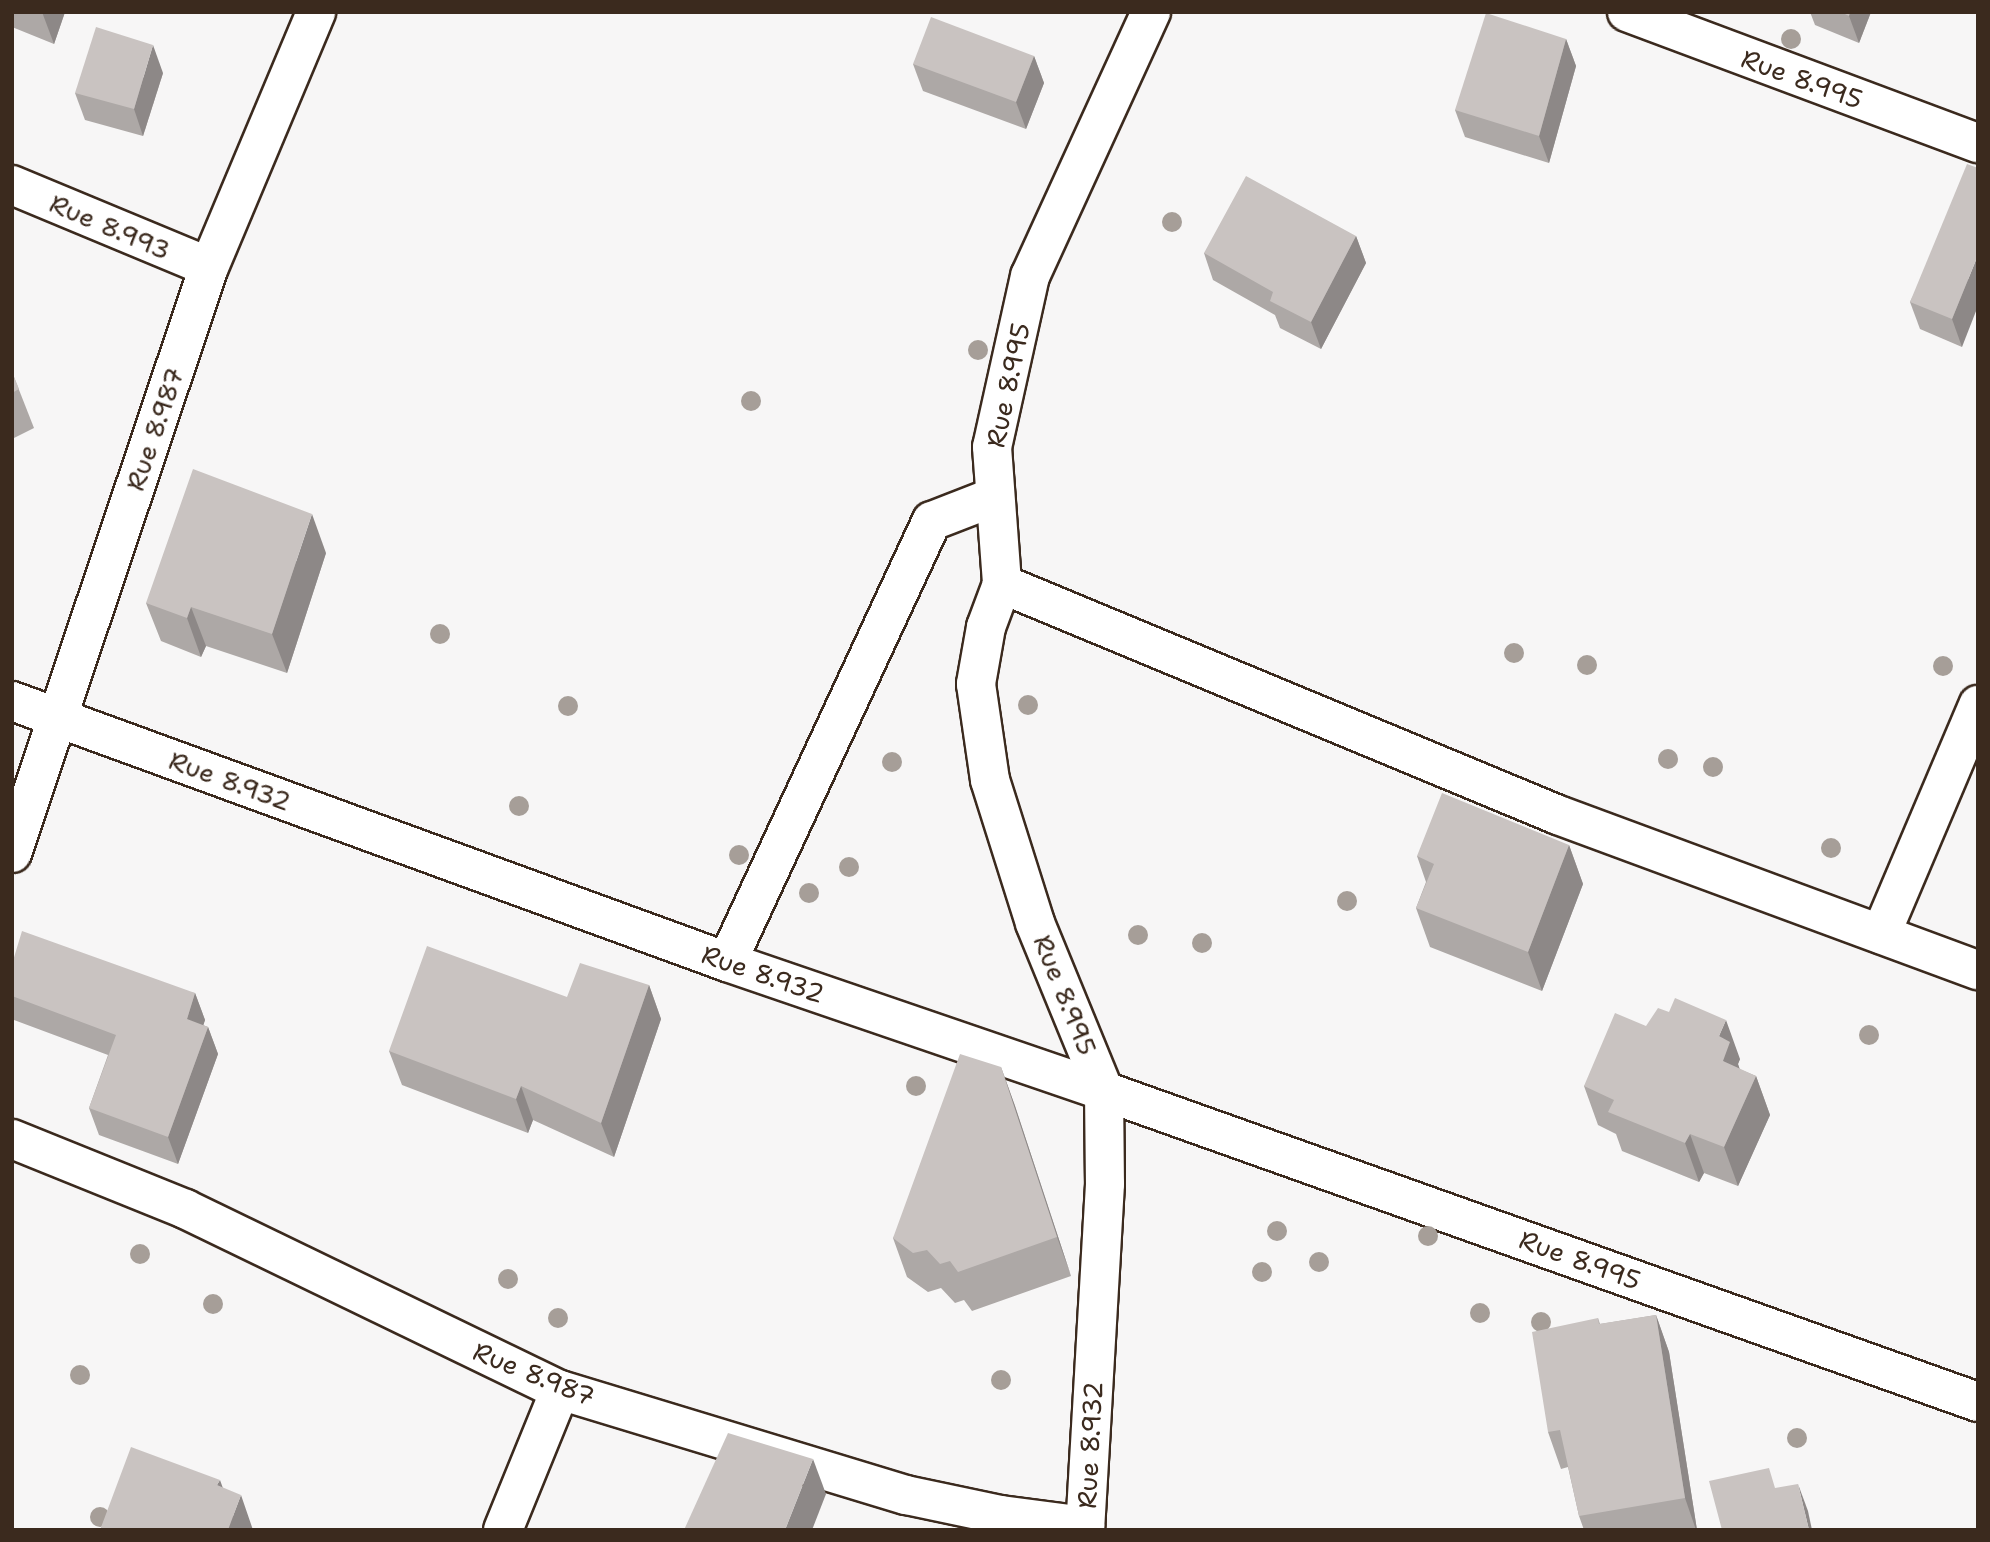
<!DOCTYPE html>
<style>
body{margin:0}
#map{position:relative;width:1990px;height:1542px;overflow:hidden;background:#f7f6f6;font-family:"Shantell Sans",sans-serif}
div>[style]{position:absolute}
.roads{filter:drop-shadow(2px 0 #3b2a1e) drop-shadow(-2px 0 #3b2a1e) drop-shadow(0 2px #3b2a1e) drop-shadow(0 -2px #3b2a1e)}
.minor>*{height:38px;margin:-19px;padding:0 19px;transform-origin:19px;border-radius:19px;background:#fff}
.trees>*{width:20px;height:20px;margin:-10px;border-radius:50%;background:#a69e98}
.wall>*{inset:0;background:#ada8a6}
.shaded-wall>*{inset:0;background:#8d8887}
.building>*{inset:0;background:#c9c3c1}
span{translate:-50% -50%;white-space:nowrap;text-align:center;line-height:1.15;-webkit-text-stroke:5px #fff;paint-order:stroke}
.street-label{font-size:26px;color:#3b2a1e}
.frame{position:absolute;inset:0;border:14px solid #3b2a1e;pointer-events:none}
</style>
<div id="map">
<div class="roads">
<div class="minor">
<i style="left:1151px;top:12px;width:290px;rotate:114.6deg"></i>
<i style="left:1030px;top:276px;width:175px;rotate:102.5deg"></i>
<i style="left:992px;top:447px;width:137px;rotate:85.8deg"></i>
<i style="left:1002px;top:584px;width:46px;rotate:110.4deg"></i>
<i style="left:986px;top:627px;width:58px;rotate:100deg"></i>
<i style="left:976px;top:684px;width:97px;rotate:81.7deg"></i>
<i style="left:990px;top:780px;width:150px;rotate:72.5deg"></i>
<i style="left:1035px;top:923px;width:182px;rotate:67.7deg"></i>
<i style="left:1104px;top:1091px;width:928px;rotate:19.59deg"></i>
<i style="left:1627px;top:12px;width:375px;rotate:20.5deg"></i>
<i style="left:12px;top:185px;width:213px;rotate:22.6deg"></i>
<i style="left:1002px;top:584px;width:602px;rotate:22.56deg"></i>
<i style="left:1558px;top:815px;width:448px;rotate:20.3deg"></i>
<i style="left:12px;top:701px;width:761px;rotate:20.05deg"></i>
<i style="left:727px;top:962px;width:398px;rotate:18.9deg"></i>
<i style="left:1104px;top:1091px;width:93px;rotate:89.4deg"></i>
<i style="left:1105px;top:1184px;width:347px;rotate:93.3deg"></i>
<i style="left:12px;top:853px;width:618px;rotate:-71.42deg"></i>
<i style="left:209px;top:267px;width:277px;rotate:-67.2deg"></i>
<i style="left:1881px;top:934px;width:249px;rotate:-67deg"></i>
<i style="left:727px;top:962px;width:486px;rotate:-65.1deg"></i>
<i style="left:932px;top:521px;width:66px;rotate:-21.2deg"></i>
<i style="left:12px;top:1139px;width:187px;rotate:22deg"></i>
<i style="left:185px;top:1209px;width:416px;rotate:25.8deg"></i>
<i style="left:560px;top:1390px;width:362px;rotate:16.9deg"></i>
<i style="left:906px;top:1495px;width:97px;rotate:11.9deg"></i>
<i style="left:1001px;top:1515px;width:85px;rotate:7.5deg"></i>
<i style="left:503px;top:1530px;width:151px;rotate:-67.8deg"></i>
</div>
</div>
<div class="trees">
<i style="left:1791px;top:39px"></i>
<i style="left:1172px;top:222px"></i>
<i style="left:978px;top:350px"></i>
<i style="left:751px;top:401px"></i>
<i style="left:440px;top:634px"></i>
<i style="left:1514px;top:653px"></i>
<i style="left:1587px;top:665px"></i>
<i style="left:1943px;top:666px"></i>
<i style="left:1028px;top:705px"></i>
<i style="left:568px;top:706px"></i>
<i style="left:1668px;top:759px"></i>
<i style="left:892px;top:762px"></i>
<i style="left:1713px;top:767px"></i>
<i style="left:519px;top:806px"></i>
<i style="left:1831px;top:848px"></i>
<i style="left:739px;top:855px"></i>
<i style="left:849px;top:867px"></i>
<i style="left:809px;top:893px"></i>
<i style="left:1347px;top:901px"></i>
<i style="left:1138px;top:935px"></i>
<i style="left:1202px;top:943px"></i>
<i style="left:1869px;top:1035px"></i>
<i style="left:916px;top:1086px"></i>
<i style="left:1277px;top:1231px"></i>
<i style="left:1428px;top:1236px"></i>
<i style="left:140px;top:1254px"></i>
<i style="left:1319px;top:1262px"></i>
<i style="left:1262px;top:1272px"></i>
<i style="left:508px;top:1279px"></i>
<i style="left:213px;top:1304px"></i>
<i style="left:1480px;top:1313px"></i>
<i style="left:558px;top:1318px"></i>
<i style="left:1541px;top:1322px"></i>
<i style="left:80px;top:1375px"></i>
<i style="left:1001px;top:1380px"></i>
<i style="left:1797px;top:1438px"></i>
<i style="left:100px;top:1517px"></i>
</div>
<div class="wall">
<i style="clip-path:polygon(12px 12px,65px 12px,54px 44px,12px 27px)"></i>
<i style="clip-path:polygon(1810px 12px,1871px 12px,1859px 43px,1815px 25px)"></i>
<i style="clip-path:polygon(1566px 39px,1576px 66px,1549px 163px,1465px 137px,1455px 110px)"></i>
<i style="clip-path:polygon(1034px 56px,1044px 83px,1026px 129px,923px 91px,913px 64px)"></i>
<i style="clip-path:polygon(163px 73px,143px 136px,85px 120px,75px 93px)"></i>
<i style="clip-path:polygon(1978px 168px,1962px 347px,1920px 329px,1910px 302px)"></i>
<i style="clip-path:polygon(1356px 236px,1366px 263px,1321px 349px,1280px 328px,1275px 315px,1213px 280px,1204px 253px)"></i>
<i style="clip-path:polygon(12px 372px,34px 428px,12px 439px)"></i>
<i style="clip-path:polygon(326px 553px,287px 673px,206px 646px,201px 657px,161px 641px,146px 603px)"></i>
<i style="clip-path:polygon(1569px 845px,1583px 884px,1542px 991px,1430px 947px,1416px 908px,1426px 882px,1417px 856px)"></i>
<i style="clip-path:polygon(12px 964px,195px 993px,205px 1020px,203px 1025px,208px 1027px,218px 1054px,178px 1164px,99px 1135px,89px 1108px,108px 1055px,14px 1020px,12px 1017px)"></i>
<i style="clip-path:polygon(649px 985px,661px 1019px,614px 1157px,533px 1120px,528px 1133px,402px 1085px,389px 1051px,567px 997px)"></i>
<i style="clip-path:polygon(1646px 1026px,1740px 1059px,1738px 1064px,1739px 1069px,1756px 1076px,1770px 1115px,1738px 1186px,1704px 1173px,1699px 1182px,1622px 1151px,1616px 1134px,1598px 1125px,1584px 1086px)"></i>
<i style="clip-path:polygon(1001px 1067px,1015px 1106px,1071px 1276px,972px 1311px,964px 1300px,955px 1303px,941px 1288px,928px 1292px,907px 1277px,893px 1238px)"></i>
<i style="clip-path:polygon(1656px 1315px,1669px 1352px,1697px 1530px,1584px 1530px,1579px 1516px,1568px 1467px,1561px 1469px,1548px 1432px,1598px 1318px,1600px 1324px)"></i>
</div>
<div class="shaded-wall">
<i style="clip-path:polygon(42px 12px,65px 12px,54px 44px)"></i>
<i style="clip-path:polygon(1850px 12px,1871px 12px,1859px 43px,1849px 16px)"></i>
<i style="clip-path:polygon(1566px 39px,1576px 66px,1549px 163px,1539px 136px)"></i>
<i style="clip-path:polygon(153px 45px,163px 73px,143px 136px,134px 109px)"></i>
<i style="clip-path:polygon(1034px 56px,1044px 83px,1026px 129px,1016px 102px)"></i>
<i style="clip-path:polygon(1356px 236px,1366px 263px,1321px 349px,1311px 322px)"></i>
<i style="clip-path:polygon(1978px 255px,1978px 306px,1962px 347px,1952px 319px)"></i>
<i style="clip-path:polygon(312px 514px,326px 553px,287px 673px,272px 634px)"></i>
<i style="clip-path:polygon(191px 607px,206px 646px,201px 657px,187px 618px)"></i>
<i style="clip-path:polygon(1569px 845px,1583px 884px,1542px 991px,1528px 952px)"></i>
<i style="clip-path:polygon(649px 985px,661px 1019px,614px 1157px,601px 1123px)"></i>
<i style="clip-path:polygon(195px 993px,205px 1020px,197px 1046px,187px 1019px)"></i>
<i style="clip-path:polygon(1726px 1020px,1740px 1059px,1738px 1064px,1744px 1081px,1723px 1061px,1719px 1036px)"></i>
<i style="clip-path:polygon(208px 1027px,218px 1054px,178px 1164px,168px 1137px)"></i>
<i style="clip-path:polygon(1001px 1067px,1015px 1106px,1071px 1276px,1057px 1237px)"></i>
<i style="clip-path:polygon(1756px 1076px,1770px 1115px,1738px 1186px,1724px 1147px)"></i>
<i style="clip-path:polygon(521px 1086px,533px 1120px,528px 1133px,516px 1099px)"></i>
<i style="clip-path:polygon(1690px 1134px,1704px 1173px,1699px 1182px,1685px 1143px)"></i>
<i style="clip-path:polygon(1656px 1315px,1669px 1352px,1697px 1530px,1696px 1530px,1685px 1498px)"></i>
<i style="clip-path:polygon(813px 1459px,826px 1494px,812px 1530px,785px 1530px)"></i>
<i style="clip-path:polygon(220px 1480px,233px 1516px,241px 1495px,253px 1530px,228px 1530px,217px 1485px)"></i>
<i style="clip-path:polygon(1798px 1484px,1808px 1511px,1812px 1530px,1809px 1530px)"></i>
</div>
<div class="building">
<i style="clip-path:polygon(1841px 12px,1850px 12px,1849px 16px)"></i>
<i style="clip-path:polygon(1486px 13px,1566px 39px,1539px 136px,1455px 110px)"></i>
<i style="clip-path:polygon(931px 17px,1034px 56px,1016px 102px,913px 64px)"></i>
<i style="clip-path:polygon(96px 27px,153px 45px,134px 109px,75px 93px)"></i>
<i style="clip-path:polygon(1967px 164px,1978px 168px,1978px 255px,1952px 319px,1910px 302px)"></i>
<i style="clip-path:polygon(1246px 176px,1356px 236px,1311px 322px,1270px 301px,1273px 292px,1204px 253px)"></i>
<i style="clip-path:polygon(12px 372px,19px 389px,12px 393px)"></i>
<i style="clip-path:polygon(193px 469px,312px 514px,272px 634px,191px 607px,187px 618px,146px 603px)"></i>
<i style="clip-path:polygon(1442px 793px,1569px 845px,1528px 952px,1416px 908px,1434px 864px,1417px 856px)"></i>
<i style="clip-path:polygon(22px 931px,195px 993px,187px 1019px,208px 1027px,168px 1137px,89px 1108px,116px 1035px,12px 996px,12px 964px)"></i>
<i style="clip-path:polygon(427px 946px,567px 997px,580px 963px,649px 985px,601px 1123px,521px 1086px,516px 1099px,389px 1051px)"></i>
<i style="clip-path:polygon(1675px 998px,1726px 1020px,1719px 1036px,1730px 1042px,1723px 1061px,1756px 1076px,1724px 1147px,1690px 1134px,1685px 1143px,1608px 1112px,1614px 1100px,1584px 1086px,1615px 1013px,1646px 1026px,1658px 1008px,1669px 1012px)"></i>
<i style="clip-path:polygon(960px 1054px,1001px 1067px,1057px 1237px,958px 1272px,950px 1261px,940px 1264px,927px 1250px,913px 1253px,893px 1238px)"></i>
<i style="clip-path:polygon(1656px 1315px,1685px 1498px,1579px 1516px,1560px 1430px,1548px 1432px,1532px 1332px,1598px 1318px,1599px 1324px)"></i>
<i style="clip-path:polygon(728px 1433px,813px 1459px,785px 1530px,684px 1530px)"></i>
<i style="clip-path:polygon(131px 1447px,220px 1480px,217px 1485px,241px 1495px,228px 1530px,100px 1530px)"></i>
<i style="clip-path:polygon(1769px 1468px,1775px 1488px,1798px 1484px,1809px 1530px,1722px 1530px,1709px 1481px)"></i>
</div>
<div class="street-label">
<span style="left:1802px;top:79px;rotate:20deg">Rue 8.995</span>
<span style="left:110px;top:227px;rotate:23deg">Rue 8.993</span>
<span style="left:1008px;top:385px;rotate:-78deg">Rue 8.995</span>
<span style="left:155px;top:429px;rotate:-71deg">Rue 8.987</span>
<span style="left:230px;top:781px;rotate:20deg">Rue 8.932</span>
<span style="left:763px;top:974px;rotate:19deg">Rue 8.932</span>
<span style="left:1065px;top:995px;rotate:68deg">Rue 8.995</span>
<span style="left:1580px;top:1260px;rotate:20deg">Rue 8.995</span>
<span style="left:534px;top:1374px;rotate:22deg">Rue 8.987</span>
<span style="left:1090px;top:1445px;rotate:-87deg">Rue 8.932</span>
</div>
<div class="frame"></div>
</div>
